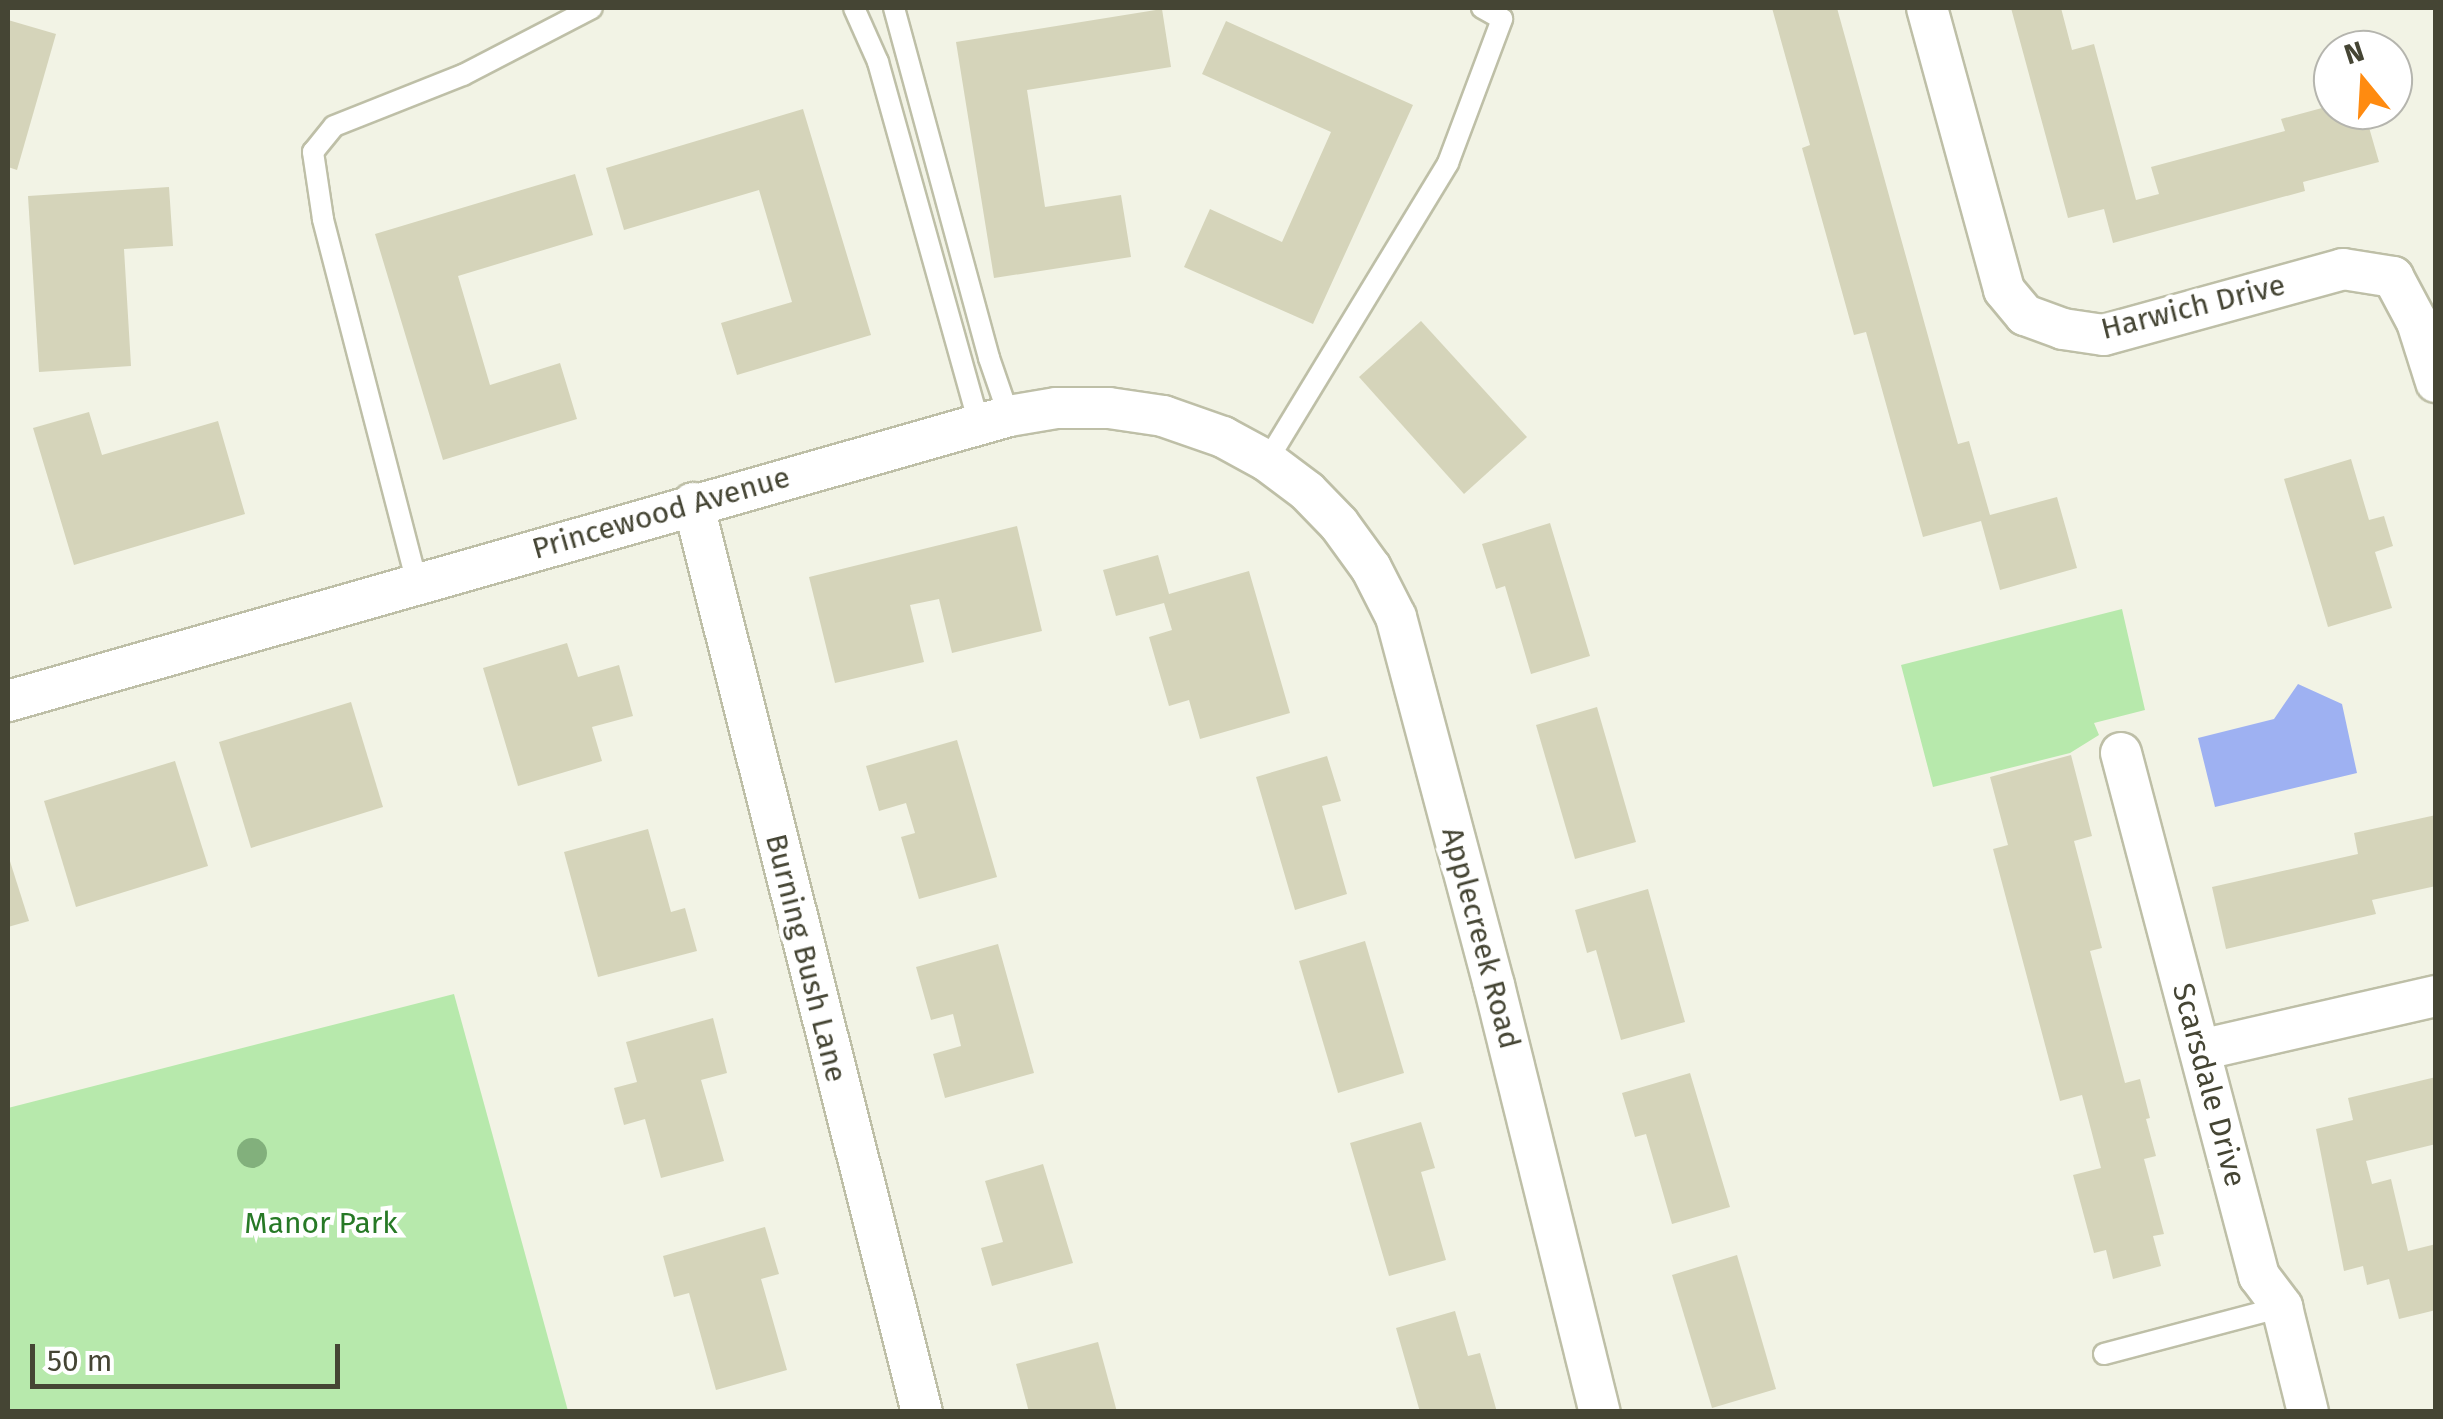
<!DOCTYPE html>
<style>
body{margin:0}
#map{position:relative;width:2443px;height:1419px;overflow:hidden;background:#f2f3e5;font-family:"Fira Sans",sans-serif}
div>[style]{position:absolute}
.green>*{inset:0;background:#b7e9ac}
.water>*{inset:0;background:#9eb1f2}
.building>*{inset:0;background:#d5d4ba}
.roads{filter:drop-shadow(2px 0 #bebfa7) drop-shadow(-2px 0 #bebfa7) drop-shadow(0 2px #bebfa7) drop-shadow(0 -2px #bebfa7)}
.lane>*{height:20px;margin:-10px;padding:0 10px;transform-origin:10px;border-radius:10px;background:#fff}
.street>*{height:40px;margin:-20px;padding:0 20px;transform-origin:20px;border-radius:20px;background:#fff}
.trees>*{width:30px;height:30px;margin:-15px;border-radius:50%;background:#82b07c}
span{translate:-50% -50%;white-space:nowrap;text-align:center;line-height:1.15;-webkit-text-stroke:9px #fff;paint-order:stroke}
.street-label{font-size:30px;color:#454534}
.park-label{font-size:30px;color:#277926}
.frame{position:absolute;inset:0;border:10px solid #454534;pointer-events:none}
.north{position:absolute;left:2313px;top:30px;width:100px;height:100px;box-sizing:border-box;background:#fff;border:2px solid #b5b5ae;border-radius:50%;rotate:342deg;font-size:28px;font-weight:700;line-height:40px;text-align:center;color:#454534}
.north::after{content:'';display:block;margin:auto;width:35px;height:45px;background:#ff8b10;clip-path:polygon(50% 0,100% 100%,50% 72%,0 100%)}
.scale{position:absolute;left:30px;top:1344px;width:310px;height:45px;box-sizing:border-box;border:5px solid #454534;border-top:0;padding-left:12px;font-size:30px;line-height:35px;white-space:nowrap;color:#454534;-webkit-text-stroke:8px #fff;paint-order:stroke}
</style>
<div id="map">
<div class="green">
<i style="clip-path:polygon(2122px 609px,2145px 710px,2094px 723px,2099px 735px,2070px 753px,1933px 787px,1901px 665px)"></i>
<i style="clip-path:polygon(454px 994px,568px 1411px,8px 1411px,8px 1108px)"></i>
</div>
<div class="water">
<i style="clip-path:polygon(2298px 684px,2342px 704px,2357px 773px,2215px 807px,2198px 738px,2274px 719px)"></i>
</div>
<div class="building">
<i style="clip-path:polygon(1772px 8px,1837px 8px,1958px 444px,1969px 441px,1990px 515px,2057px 497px,2077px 568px,2000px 590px,1981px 521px,1923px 537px,1866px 332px,1854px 335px,1802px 148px,1810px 145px)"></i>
<i style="clip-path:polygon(2011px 8px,2061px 8px,2072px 50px,2094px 44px,2136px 200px,2159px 194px,2151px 167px,2285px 131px,2281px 119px,2333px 105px,2333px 110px,2364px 110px,2379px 162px,2303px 182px,2305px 191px,2113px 243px,2104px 209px,2068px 218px)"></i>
<i style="clip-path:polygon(1162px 9px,1171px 67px,1027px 90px,1045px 207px,1121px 195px,1131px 257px,994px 278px,956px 42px)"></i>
<i style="clip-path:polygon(8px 20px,56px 34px,17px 170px,8px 167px)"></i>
<i style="clip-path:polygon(1226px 21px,1413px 105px,1313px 324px,1184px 267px,1210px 209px,1282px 242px,1331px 132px,1202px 74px)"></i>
<i style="clip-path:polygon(803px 109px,871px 335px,737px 375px,721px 323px,792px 302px,759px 190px,624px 230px,606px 168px)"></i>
<i style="clip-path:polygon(575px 174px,593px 235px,458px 276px,490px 385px,560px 363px,577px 419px,443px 460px,375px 234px)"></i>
<i style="clip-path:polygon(169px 187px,173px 246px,124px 249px,131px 366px,39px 372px,28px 196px)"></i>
<i style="clip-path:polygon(1421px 321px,1527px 437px,1464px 494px,1359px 377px)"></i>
<i style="clip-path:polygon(89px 412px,102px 455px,218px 421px,245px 514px,74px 565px,33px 428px)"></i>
<i style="clip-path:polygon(2351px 459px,2369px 520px,2384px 516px,2393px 546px,2375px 552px,2392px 608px,2328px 627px,2284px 479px)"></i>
<i style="clip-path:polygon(1550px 523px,1590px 656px,1531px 674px,1505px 586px,1496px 589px,1482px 544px)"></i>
<i style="clip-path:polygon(1017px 526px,1042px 631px,952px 653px,939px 599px,910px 605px,924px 662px,835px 683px,809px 577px)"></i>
<i style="clip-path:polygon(1158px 555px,1169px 594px,1249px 571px,1290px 713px,1200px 739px,1189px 700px,1169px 706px,1149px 637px,1172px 630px,1164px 603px,1116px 616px,1103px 570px)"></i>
<i style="clip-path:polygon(567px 643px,578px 677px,619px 665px,633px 716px,592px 727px,602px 761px,518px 786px,483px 668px)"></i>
<i style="clip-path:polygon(351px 702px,383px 807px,251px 848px,219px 742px)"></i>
<i style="clip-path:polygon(1597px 707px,1636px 842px,1575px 859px,1536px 725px)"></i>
<i style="clip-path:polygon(957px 740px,997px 877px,919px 899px,901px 837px,915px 833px,906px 803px,879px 811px,866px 766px)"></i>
<i style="clip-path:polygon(2071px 755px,2092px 836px,2074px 841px,2102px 948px,2090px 951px,2125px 1083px,2140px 1079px,2150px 1118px,2146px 1119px,2156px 1156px,2144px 1159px,2164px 1234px,2153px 1236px,2161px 1266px,2113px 1279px,2106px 1250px,2094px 1253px,2073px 1175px,2101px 1168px,2082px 1095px,2060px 1101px,1993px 849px,2008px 845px,1990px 777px)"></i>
<i style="clip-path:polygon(1327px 756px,1341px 801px,1322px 806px,1347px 894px,1295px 910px,1256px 777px)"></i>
<i style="clip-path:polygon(175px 761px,208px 866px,76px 907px,44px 801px)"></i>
<i style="clip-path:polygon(2436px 815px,2436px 886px,2372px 900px,2376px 914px,2226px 949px,2212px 887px,2358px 854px,2354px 833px)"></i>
<i style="clip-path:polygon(648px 829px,671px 912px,685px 908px,697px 951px,598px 977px,564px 852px)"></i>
<i style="clip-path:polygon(8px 855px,29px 921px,8px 927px)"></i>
<i style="clip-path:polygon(1648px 889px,1685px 1022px,1621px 1040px,1596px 950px,1587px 953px,1575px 910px)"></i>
<i style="clip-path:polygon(1365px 941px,1404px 1073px,1338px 1093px,1299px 961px)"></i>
<i style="clip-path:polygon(998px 944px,1034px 1073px,945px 1098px,933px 1054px,961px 1046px,953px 1014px,931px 1020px,916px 967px)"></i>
<i style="clip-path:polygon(713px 1018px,727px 1073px,701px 1080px,724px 1161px,661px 1178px,645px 1119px,624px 1125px,614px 1088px,637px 1082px,626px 1042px)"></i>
<i style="clip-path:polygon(1690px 1073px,1730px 1207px,1672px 1224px,1646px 1134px,1635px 1137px,1622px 1093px)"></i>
<i style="clip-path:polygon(2436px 1077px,2436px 1144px,2366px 1161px,2372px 1184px,2391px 1179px,2408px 1251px,2436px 1244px,2436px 1310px,2399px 1319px,2389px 1279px,2367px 1285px,2363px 1266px,2344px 1271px,2316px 1129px,2353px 1120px,2348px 1098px)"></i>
<i style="clip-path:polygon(1421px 1122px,1435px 1168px,1421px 1172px,1446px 1260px,1389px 1276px,1350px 1143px)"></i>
<i style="clip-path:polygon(1043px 1164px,1073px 1263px,992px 1286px,981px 1248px,1003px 1242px,985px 1181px)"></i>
<i style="clip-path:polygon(765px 1227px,779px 1274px,761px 1279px,787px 1370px,716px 1390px,689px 1293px,674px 1297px,663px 1256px)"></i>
<i style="clip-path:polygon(1737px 1255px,1776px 1389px,1712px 1408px,1672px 1275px)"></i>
<i style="clip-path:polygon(1455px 1311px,1468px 1356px,1480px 1353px,1497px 1412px,1420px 1412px,1396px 1328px)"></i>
<i style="clip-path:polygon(1098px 1342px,1117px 1412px,1029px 1412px,1016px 1364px)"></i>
</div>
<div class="roads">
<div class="lane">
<i style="left:854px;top:8px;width:59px;rotate:66deg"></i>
<i style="left:878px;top:62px;width:376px;rotate:74.4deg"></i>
<i style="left:894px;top:8px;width:363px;rotate:74.8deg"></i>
<i style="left:989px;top:358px;width:61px;rotate:71deg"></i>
<i style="left:1267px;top:461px;width:349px;rotate:-58.7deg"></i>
<i style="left:1448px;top:163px;width:154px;rotate:-69.4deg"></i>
<i style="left:1502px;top:19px;width:23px;rotate:-151deg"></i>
<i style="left:417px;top:583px;width:376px;rotate:-104.5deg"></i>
<i style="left:323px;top:219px;width:68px;rotate:-98.5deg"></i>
<i style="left:313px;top:152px;width:33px;rotate:-51deg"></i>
<i style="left:334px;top:126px;width:139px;rotate:-21.6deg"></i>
<i style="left:463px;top:75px;width:145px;rotate:-27.4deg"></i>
<i style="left:2104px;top:1354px;width:184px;rotate:-14.8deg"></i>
</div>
<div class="street">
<i style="left:1927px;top:8px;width:292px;rotate:74.7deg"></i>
<i style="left:2004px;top:290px;width:33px;rotate:50deg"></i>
<i style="left:2025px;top:315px;width:40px;rotate:20.2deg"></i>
<i style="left:2063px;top:329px;width:41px;rotate:8.3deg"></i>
<i style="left:2104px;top:335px;width:248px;rotate:-15.4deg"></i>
<i style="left:2343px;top:269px;width:51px;rotate:9.1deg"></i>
<i style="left:2393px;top:277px;width:51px;rotate:61.9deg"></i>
<i style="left:2417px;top:322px;width:63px;rotate:72.4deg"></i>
<i style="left:693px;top:503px;width:937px;rotate:75.86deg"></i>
<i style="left:8px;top:701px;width:1041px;rotate:-15.89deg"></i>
<i style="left:1009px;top:416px;width:48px;rotate:-9.7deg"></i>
<i style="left:1056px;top:408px;width:53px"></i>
<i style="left:1109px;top:408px;width:55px;rotate:8.4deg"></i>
<i style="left:1163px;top:416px;width:64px;rotate:19.3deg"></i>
<i style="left:1223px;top:437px;width:50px;rotate:28.6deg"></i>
<i style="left:1267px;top:461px;width:50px;rotate:36.9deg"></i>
<i style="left:1307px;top:491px;width:46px;rotate:45.9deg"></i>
<i style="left:1339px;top:524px;width:54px;rotate:54deg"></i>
<i style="left:1371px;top:568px;width:55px;rotate:63deg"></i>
<i style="left:1396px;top:617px;width:381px;rotate:75.1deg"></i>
<i style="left:1494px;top:985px;width:440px;rotate:76.1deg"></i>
<i style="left:2121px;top:753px;width:541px;rotate:75.22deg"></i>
<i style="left:2259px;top:1276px;width:39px;rotate:53deg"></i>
<i style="left:2282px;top:1307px;width:108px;rotate:76.1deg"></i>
<i style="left:2200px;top:1050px;width:242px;rotate:-12.9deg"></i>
</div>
</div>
<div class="trees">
<i style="left:252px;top:1153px"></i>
</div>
<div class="street-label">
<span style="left:2193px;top:307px;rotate:-14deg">Harwich Drive</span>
<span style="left:661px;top:513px;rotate:-16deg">Princewood Avenue</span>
<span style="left:1481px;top:938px;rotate:75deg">Applecreek Road</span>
<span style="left:806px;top:958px;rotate:76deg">Burning Bush Lane</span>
<span style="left:2209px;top:1085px;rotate:75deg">Scarsdale Drive</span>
</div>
<div class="park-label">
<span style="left:321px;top:1223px">Manor Park</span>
</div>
<div class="frame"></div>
<div class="north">N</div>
<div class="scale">50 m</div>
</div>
